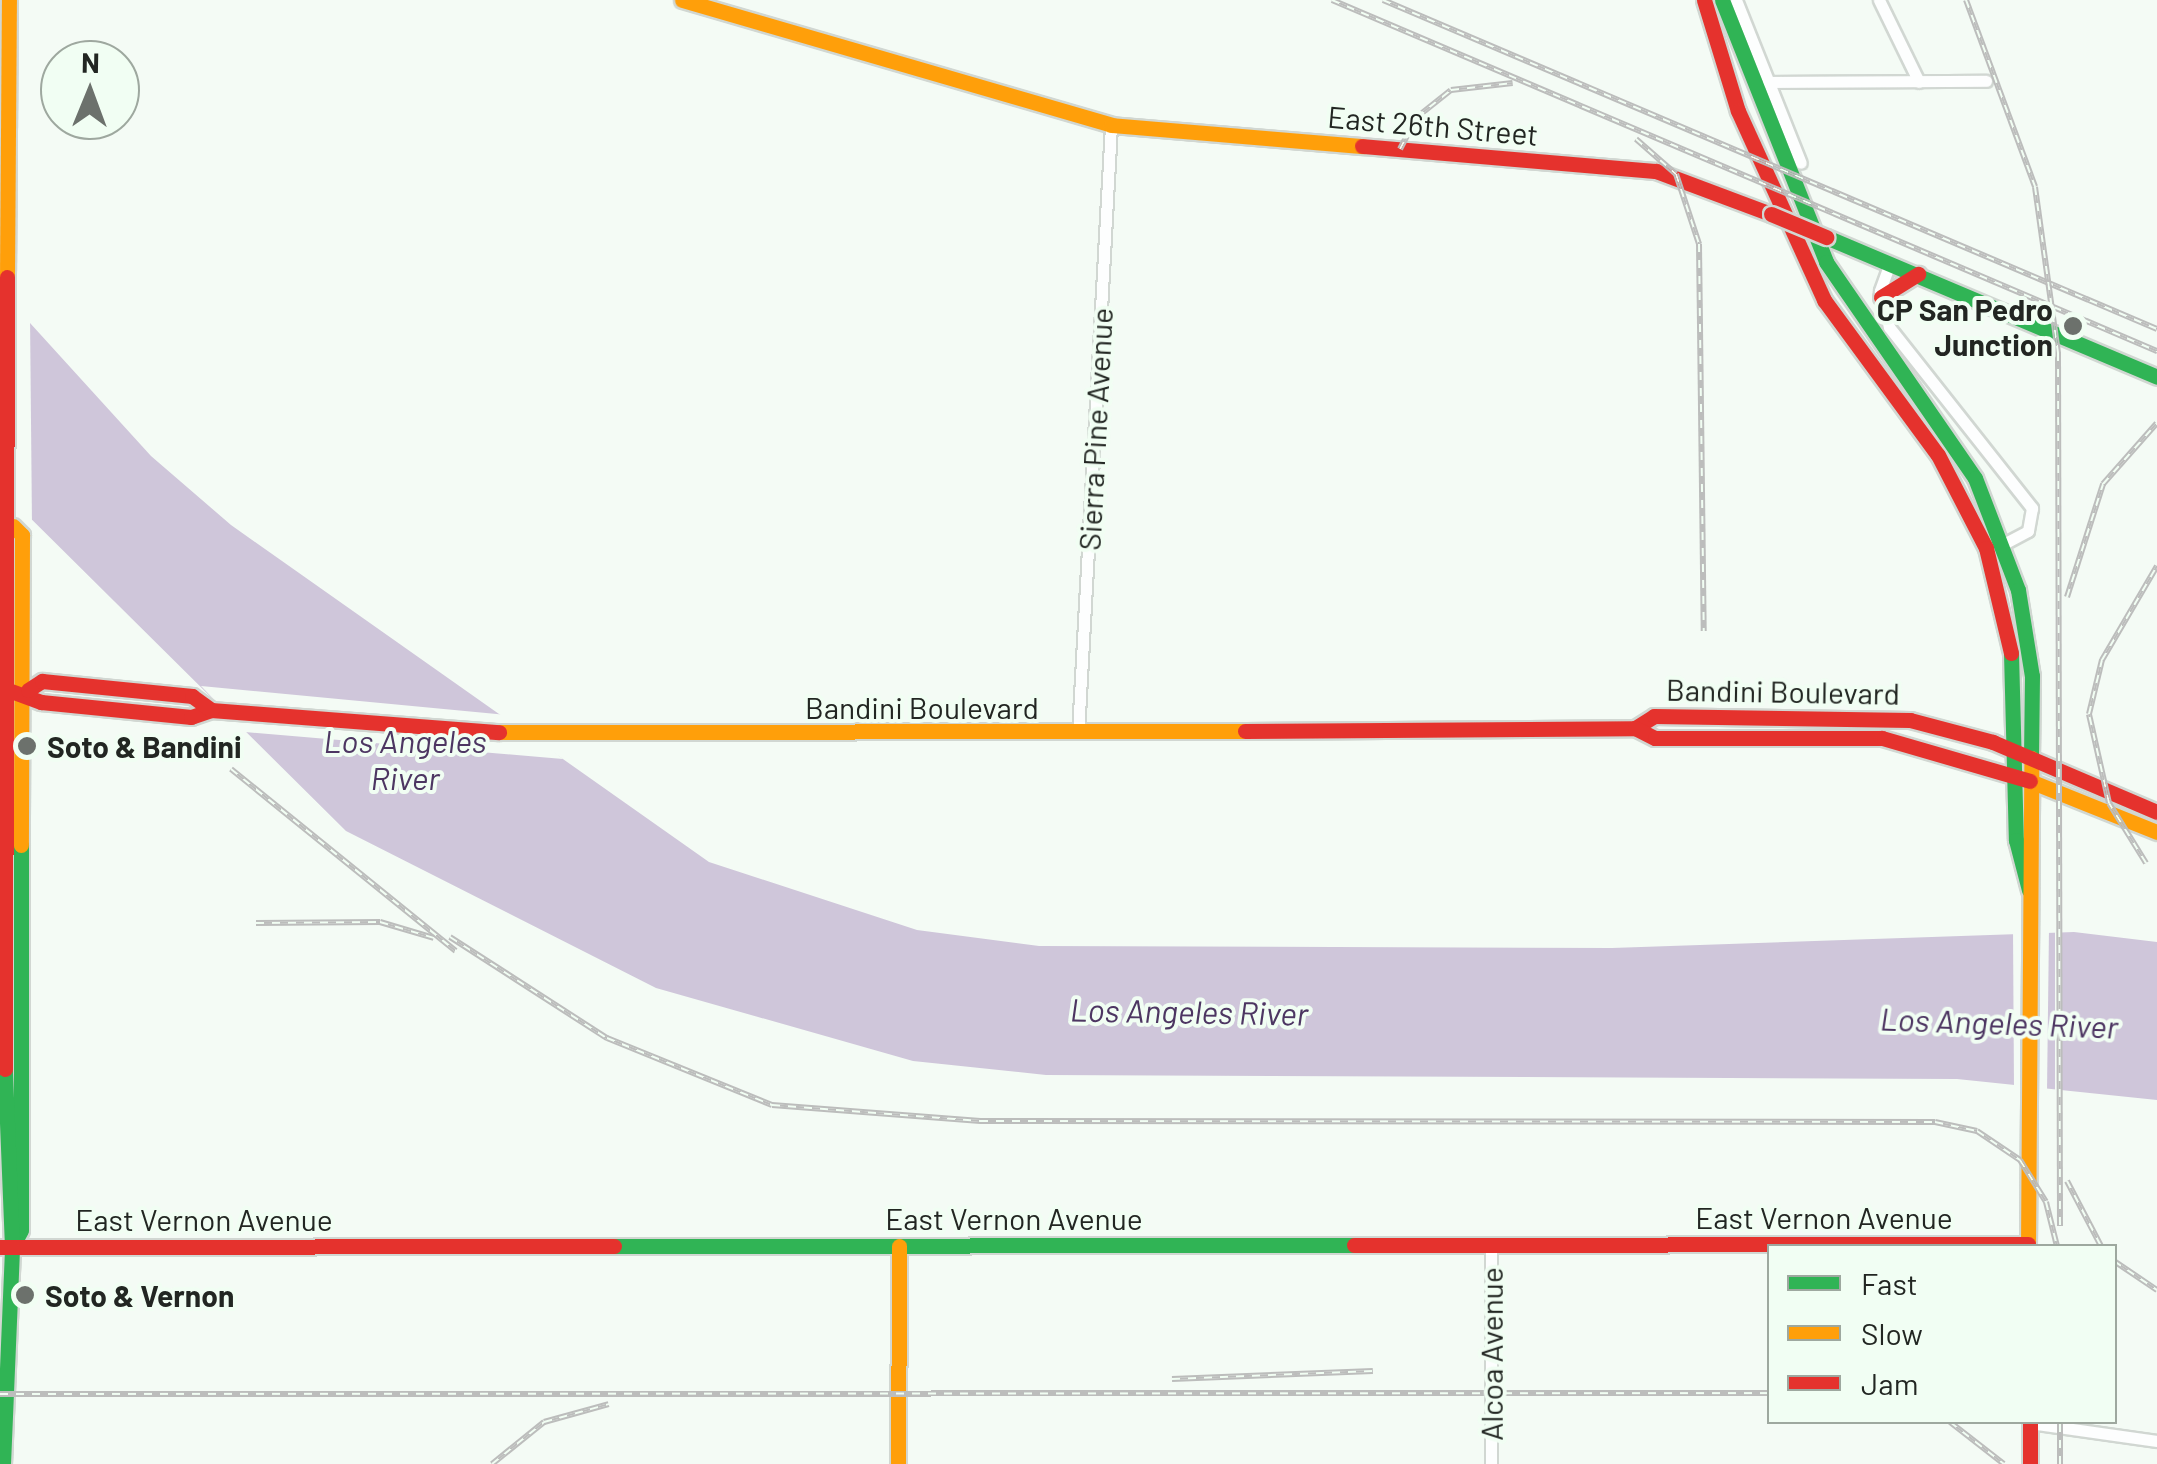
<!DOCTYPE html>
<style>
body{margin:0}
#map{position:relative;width:2157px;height:1464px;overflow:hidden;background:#f4fbf5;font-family:Barlow,sans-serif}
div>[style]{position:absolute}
.water>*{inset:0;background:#cfc6da}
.pier>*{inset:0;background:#f4fbf5}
.roads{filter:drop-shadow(2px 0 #d1d7d2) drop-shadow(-2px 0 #d1d7d2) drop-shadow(0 2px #d1d7d2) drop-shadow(0 -2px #d1d7d2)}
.street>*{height:11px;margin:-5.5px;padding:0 5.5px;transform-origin:5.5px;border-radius:5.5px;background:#fdfefe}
.fast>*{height:15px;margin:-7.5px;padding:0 7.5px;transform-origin:7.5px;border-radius:7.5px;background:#30b455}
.slow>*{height:15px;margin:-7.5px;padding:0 7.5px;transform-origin:7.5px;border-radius:7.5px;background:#ff9f0a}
.jam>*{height:15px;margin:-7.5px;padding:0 7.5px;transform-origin:7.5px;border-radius:7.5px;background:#e5322d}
.rail>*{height:6px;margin-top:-3px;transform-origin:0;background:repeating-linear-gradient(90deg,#f1fef3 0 8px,#bcbdbc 0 16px);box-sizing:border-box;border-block:2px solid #bcbdbc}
.bridges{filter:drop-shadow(2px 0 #d1d7d2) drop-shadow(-2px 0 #d1d7d2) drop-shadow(0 2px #d1d7d2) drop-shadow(0 -2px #d1d7d2)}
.jam-bridge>*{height:15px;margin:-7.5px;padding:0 7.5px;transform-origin:7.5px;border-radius:7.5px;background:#e5322d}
.dots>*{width:28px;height:28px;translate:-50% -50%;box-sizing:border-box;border:5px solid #f1fef3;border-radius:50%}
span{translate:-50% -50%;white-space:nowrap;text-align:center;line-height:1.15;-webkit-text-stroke:8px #f1fef3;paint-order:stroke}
.street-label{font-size:30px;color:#222622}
.poi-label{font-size:30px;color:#222622;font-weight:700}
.right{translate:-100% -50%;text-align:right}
.left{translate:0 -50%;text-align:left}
.water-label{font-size:32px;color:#4d3662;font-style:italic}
.legend{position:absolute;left:1767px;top:1244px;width:350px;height:180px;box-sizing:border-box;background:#f1fef3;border:2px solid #9ea89f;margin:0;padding:12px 18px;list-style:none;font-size:30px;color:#222622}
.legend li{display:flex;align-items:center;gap:20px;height:50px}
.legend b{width:50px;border:2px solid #9ea89f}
.north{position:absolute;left:40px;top:40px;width:100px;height:100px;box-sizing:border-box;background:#f1fef3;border:2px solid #9ea89f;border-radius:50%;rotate:1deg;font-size:28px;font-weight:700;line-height:40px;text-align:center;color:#222622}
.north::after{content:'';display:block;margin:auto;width:35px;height:45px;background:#6c716c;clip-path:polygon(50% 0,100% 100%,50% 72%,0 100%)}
</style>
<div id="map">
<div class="water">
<i style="clip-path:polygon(0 290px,151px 456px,231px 525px,709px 862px,917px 930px,1039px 946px,1612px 948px,2074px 932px,2157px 942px,2157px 1100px,1957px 1079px,1046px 1075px,913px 1061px,656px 988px,346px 831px,0 488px)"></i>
</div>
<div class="pier">
<i style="clip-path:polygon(4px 286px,30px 316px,32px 526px,0 495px)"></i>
<i style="clip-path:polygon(201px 686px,507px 715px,563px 759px,245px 732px)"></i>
<i style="clip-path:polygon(2049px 928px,2047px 1091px,2014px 1088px,2013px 929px)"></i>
<i style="clip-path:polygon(2055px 928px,2062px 928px,2062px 1092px,2055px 1091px)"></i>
</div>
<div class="roads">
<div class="street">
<i style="left:1736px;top:0;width:175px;rotate:68.3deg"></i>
<i style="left:1879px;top:0;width:91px;rotate:64deg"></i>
<i style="left:1768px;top:82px;width:218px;rotate:-0.3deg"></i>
<i style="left:1890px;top:263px;width:30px;rotate:110deg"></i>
<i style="left:1880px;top:291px;width:37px;rotate:76deg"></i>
<i style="left:1889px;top:327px;width:231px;rotate:51.7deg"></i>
<i style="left:2032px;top:508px;width:23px;rotate:100deg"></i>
<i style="left:2028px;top:531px;width:26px;rotate:152deg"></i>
<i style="left:1078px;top:733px;width:609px;rotate:-86.89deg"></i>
<i style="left:1491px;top:1245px;width:219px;rotate:90deg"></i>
<i style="left:2030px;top:1423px;width:128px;rotate:8.1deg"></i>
</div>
<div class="fast">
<i style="left:1722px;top:0;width:282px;rotate:68.3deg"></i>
<i style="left:1826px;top:262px;width:262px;rotate:55.4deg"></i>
<i style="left:1975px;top:478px;width:120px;rotate:69deg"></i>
<i style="left:2018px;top:590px;width:87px;rotate:80.8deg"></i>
<i style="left:2032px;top:676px;width:82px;rotate:90.7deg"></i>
<i style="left:1826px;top:237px;width:359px;rotate:22.9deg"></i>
<i style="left:2011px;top:653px;width:187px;rotate:88.5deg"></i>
<i style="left:2016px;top:840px;width:52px;rotate:75.4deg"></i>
<i style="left:614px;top:1246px;width:740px;rotate:-0.08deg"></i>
<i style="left:12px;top:1247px;width:19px;rotate:-62deg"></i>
<i style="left:21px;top:1230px;width:385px;rotate:-90deg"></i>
<i style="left:3px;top:1464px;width:217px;rotate:-87.6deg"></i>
<i style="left:12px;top:1247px;width:178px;rotate:-92.3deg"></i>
</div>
<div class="slow">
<i style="left:682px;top:0;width:447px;rotate:16.2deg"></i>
<i style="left:1111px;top:125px;width:252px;rotate:4.8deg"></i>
<i style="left:7px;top:277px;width:277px;rotate:-89.6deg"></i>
<i style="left:13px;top:526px;width:13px;rotate:45deg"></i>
<i style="left:22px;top:535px;width:310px;rotate:90.2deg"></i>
<i style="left:499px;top:732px;width:746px;rotate:-0.08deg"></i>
<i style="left:2030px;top:781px;width:137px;rotate:21.9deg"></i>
<i style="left:2028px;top:1246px;width:488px;rotate:-89.6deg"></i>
<i style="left:898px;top:1464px;width:218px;rotate:-89.7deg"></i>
</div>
<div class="jam">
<i style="left:1704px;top:0;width:116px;rotate:73deg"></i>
<i style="left:1738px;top:111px;width:208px;rotate:65.5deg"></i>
<i style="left:1824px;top:300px;width:192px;rotate:53.7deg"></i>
<i style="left:1938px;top:455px;width:105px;rotate:62.7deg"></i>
<i style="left:1986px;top:548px;width:108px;rotate:76.6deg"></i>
<i style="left:1362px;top:146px;width:295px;rotate:4.9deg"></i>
<i style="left:1656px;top:171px;width:123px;rotate:20.5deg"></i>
<i style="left:1881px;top:297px;width:44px;rotate:-31.9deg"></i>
<i style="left:0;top:687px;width:44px;rotate:20.1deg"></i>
<i style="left:41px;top:702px;width:151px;rotate:5.7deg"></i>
<i style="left:191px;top:717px;width:21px;rotate:-19deg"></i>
<i style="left:211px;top:710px;width:289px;rotate:4.4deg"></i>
<i style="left:28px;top:690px;width:17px;rotate:-33deg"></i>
<i style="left:42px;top:681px;width:151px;rotate:5.7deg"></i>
<i style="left:192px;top:696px;width:24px;rotate:36deg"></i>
<i style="left:1635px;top:728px;width:22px;rotate:-32deg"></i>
<i style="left:1654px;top:716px;width:256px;rotate:0.9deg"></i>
<i style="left:1910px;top:720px;width:86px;rotate:14.8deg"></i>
<i style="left:1993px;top:742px;width:178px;rotate:23.1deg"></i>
<i style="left:1245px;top:731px;width:390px;rotate:-0.4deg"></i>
<i style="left:1635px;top:728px;width:22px;rotate:27deg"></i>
<i style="left:1655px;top:738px;width:227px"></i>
<i style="left:1882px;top:738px;width:154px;rotate:16.2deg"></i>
<i style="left:5px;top:1069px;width:792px;rotate:-89.86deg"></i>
<i style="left:1354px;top:1245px;width:674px;rotate:-0.09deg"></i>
<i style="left:0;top:1247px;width:614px;rotate:-0.09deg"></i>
<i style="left:2030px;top:1422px;width:42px;rotate:90deg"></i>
</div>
</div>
<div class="rail">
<i style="left:1332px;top:0;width:897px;rotate:23.05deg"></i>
<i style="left:1383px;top:0;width:841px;rotate:23.03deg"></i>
<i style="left:1966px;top:0;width:199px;rotate:69.7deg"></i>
<i style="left:2035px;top:187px;width:168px;rotate:82.1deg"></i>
<i style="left:2058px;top:353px;width:873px;rotate:89.87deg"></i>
<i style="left:1636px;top:139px;width:53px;rotate:41.2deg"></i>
<i style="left:1676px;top:174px;width:74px;rotate:71.8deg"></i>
<i style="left:1699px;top:244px;width:387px;rotate:89.3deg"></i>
<i style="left:1400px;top:149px;width:36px;rotate:-62deg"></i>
<i style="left:1417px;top:117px;width:43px;rotate:-38.5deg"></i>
<i style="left:1451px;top:90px;width:62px;rotate:-6.4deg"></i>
<i style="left:2067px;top:597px;width:119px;rotate:-72.3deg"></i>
<i style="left:2103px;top:484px;width:81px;rotate:-48.5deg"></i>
<i style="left:231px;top:769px;width:289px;rotate:39deg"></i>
<i style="left:2146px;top:863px;width:70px;rotate:-121.7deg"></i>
<i style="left:2109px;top:803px;width:91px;rotate:-102.7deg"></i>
<i style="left:2089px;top:714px;width:56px;rotate:-76.5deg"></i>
<i style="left:2102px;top:660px;width:109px;rotate:-59.7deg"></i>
<i style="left:256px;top:923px;width:124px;rotate:-0.5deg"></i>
<i style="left:380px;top:922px;width:56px;rotate:16.5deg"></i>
<i style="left:450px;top:937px;width:187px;rotate:32.8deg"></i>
<i style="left:607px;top:1038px;width:178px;rotate:22.1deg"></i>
<i style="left:772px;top:1105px;width:209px;rotate:4.4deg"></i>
<i style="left:980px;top:1121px;width:955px;rotate:0.06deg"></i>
<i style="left:1935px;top:1122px;width:43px;rotate:12.1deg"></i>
<i style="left:1977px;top:1131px;width:52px;rotate:34deg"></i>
<i style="left:2020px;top:1160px;width:49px;rotate:58.2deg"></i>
<i style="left:2046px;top:1202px;width:45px;rotate:76deg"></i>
<i style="left:2067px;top:1181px;width:73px;rotate:62.4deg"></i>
<i style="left:2114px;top:1261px;width:52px;rotate:34deg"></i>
<i style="left:1172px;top:1379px;width:201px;rotate:-2.3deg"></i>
<i style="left:0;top:1394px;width:1770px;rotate:-0.03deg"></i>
<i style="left:1950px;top:1422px;width:68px;rotate:37.9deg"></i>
<i style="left:492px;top:1464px;width:67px;rotate:-38.9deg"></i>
<i style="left:544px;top:1422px;width:67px;rotate:-15.5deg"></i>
<i style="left:2060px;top:1464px;width:42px;rotate:-90deg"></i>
</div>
<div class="bridges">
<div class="jam-bridge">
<i style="left:1771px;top:214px;width:60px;rotate:22.7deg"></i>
</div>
</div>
<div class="dots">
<i style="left:2073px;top:326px;background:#6c716c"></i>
<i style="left:27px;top:746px;background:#6c716c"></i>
<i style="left:25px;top:1295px;background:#6c716c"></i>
</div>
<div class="street-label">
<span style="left:1433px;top:125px;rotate:5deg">East 26th Street</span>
<span style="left:1095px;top:429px;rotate:-87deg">Sierra Pine Avenue</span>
<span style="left:1783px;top:691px;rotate:1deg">Bandini Boulevard</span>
<span style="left:922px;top:707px">Bandini Boulevard</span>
<span style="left:1824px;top:1217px">East Vernon Avenue</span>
<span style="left:1014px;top:1218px">East Vernon Avenue</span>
<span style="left:204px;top:1219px">East Vernon Avenue</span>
<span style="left:1491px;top:1354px;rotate:-90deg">Alcoa Avenue</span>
</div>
<div class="poi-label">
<span class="right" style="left:2053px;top:326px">CP San Pedro<br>Junction</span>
<span class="left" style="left:47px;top:746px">Soto &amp; Bandini</span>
<span class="left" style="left:45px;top:1295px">Soto &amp; Vernon</span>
</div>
<div class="water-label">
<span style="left:405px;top:759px">Los Angeles<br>River</span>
<span style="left:1189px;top:1011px;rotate:1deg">Los Angeles River</span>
<span style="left:1999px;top:1022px;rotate:2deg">Los Angeles River</span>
</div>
<ul class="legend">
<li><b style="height:12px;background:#30b455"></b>Fast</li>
<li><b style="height:12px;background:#ff9f0a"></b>Slow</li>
<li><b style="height:12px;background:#e5322d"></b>Jam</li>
</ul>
<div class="north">N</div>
</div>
